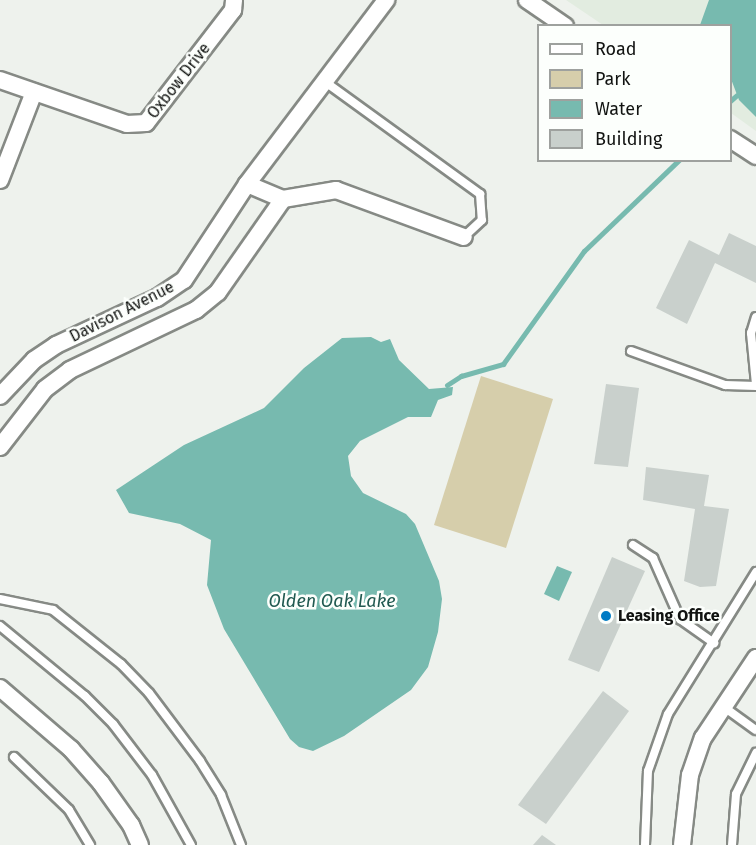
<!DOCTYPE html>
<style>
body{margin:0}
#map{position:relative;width:756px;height:845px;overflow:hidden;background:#eef2ed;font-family:"Fira Sans",sans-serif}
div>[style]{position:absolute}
.built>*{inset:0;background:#e2ece0}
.green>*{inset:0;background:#d6ceab}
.water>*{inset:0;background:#77baaf}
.stream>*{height:5px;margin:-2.5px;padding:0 2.5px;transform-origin:2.5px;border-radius:2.5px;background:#77baaf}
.building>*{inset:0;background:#c9d0cc}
.roads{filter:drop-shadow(2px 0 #868a85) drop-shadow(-2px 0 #868a85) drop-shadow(0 2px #868a85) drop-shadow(0 -2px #868a85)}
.lane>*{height:8px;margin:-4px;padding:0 4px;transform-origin:4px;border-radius:4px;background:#fff}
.street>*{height:16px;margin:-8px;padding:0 8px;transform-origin:8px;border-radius:8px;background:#fff}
.dots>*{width:16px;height:16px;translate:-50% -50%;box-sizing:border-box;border:3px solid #fcfffc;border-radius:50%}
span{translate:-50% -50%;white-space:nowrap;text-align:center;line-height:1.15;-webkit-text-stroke:5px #fcfffc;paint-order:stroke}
.street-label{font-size:16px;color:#111311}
.poi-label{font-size:16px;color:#111311;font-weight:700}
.left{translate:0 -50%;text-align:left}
.water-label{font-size:18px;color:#215a51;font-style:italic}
.legend{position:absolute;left:537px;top:24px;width:195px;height:138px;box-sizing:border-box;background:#fcfffc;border:2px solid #9ea19e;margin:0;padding:8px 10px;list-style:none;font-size:18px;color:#111311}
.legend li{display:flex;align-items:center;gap:12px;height:30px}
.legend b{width:30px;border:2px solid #9ea19e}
</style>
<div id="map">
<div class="built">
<i style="clip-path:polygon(566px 0,756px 0,756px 131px,731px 113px,730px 26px,603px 25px)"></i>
</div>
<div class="green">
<i style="clip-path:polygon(481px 376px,553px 399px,506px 548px,434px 525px)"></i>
</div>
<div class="water">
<i style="clip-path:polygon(709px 0,756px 0,756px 117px,739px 100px,731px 79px,730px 26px,700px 25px)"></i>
<i style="clip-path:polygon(371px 337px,381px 342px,390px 339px,399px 360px,429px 389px,453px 387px,452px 395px,438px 400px,431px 417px,408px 417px,360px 441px,348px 456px,351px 476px,363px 493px,406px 514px,415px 524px,439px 581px,442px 599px,438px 632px,428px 667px,411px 690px,344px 736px,313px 751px,299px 747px,290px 739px,224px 629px,207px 585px,211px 540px,180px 524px,129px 513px,116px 490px,184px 445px,264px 408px,304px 368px,342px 338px)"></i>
<i style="clip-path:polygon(557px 566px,572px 572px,559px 601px,544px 594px)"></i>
</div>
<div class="stream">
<i style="left:730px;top:101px;width:9px;rotate:-41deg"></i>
<i style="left:447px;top:385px;width:17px;rotate:-33deg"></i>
<i style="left:461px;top:376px;width:44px;rotate:-15.9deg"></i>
<i style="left:503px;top:364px;width:139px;rotate:-54.4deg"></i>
<i style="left:584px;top:251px;width:132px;rotate:-43.8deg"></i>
</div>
<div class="building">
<i style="clip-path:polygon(729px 233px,756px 246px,756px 283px,715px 263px,687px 324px,656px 308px,689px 240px,719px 255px)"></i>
<i style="clip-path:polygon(606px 384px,639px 388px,628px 467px,594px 464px)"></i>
<i style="clip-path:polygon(646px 467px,709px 475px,704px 506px,729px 509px,716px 586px,700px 587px,684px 581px,695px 509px,643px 500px)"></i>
<i style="clip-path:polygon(612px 557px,645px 571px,599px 672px,568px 660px)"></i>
<i style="clip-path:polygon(603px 691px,629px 711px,546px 824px,518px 805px)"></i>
<i style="clip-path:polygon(542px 835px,556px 845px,533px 845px)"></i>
</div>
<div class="roads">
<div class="lane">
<i style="left:324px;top:81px;width:193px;rotate:35.9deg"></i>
<i style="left:480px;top:194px;width:26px;rotate:86deg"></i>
<i style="left:482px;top:220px;width:25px;rotate:137deg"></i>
<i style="left:756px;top:317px;width:17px;rotate:107deg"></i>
<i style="left:751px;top:333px;width:51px;rotate:84.4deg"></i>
<i style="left:631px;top:351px;width:100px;rotate:19.9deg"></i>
<i style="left:725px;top:385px;width:31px;rotate:2deg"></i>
<i style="left:633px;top:545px;width:24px;rotate:33deg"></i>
<i style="left:653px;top:558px;width:67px;rotate:66.1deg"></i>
<i style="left:680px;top:619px;width:42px;rotate:35.2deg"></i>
<i style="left:0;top:599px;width:54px;rotate:11.7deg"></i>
<i style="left:53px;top:610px;width:87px;rotate:38.5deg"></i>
<i style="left:121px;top:664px;width:40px;rotate:46deg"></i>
<i style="left:149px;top:693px;width:85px;rotate:53.1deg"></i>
<i style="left:200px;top:761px;width:40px;rotate:58deg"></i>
<i style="left:221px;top:795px;width:54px;rotate:68.2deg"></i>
<i style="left:0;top:626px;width:110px;rotate:39.5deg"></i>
<i style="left:85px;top:696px;width:40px;rotate:45deg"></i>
<i style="left:113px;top:724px;width:64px;rotate:52.6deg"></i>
<i style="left:152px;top:775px;width:80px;rotate:60.9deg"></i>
<i style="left:724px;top:707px;width:39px;rotate:36deg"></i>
<i style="left:14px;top:757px;width:76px;rotate:43.9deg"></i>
<i style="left:69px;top:810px;width:41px;rotate:59deg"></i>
<i style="left:645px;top:845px;width:74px;rotate:-87.7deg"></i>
<i style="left:648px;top:771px;width:60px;rotate:-70.7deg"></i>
<i style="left:668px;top:714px;width:167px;rotate:-58.2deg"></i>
<i style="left:732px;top:845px;width:51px;rotate:-85.5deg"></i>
<i style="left:736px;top:794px;width:46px;rotate:-64deg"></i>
</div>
<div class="street">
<i style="left:527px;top:0;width:46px;rotate:34.4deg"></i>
<i style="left:0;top:80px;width:134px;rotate:19.1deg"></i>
<i style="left:127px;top:124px;width:19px;rotate:-3deg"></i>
<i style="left:146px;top:123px;width:143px;rotate:-52.4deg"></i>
<i style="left:233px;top:10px;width:10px;rotate:-84deg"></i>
<i style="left:730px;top:139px;width:31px;rotate:33deg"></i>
<i style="left:0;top:180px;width:94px;rotate:-68.9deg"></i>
<i style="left:247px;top:184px;width:39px;rotate:23deg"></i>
<i style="left:283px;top:199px;width:54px;rotate:-9.6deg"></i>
<i style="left:336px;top:190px;width:136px;rotate:20.2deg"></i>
<i style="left:0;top:396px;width:50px;rotate:-46.6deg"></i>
<i style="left:34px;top:360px;width:27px;rotate:-34deg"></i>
<i style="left:56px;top:345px;width:111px;rotate:-25deg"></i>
<i style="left:157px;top:298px;width:32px;rotate:-34deg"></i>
<i style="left:184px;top:280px;width:115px;rotate:-56.7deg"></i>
<i style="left:247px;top:184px;width:231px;rotate:-52.9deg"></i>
<i style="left:0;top:447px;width:73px;rotate:-52.2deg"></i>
<i style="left:45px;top:389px;width:31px;rotate:-37deg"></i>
<i style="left:70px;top:370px;width:140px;rotate:-25.5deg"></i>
<i style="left:196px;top:310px;width:28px;rotate:-39deg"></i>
<i style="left:218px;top:292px;width:113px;rotate:-55deg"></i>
<i style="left:0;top:688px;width:94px;rotate:40.7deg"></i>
<i style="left:71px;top:749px;width:45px;rotate:48.6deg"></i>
<i style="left:101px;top:783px;width:52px;rotate:54.5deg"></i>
<i style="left:131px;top:825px;width:22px;rotate:66deg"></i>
<i style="left:682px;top:845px;width:70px;rotate:-83.5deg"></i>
<i style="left:690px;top:775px;width:39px;rotate:-71deg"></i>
<i style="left:703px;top:738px;width:96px;rotate:-56.5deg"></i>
</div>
</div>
<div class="dots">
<i style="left:606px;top:616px;background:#007bc4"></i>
</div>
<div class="street-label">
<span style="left:179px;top:81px;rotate:-52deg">Oxbow Drive</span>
<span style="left:122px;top:312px;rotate:-27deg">Davison Avenue</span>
</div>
<div class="poi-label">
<span class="left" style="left:618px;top:616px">Leasing Office</span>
</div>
<div class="water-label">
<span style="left:332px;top:601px">Olden Oak Lake</span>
</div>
<ul class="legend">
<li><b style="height:8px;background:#fff"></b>Road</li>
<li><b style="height:16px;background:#d6ceab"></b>Park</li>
<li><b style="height:16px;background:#77baaf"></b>Water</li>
<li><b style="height:16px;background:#c9d0cc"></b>Building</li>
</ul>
</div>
